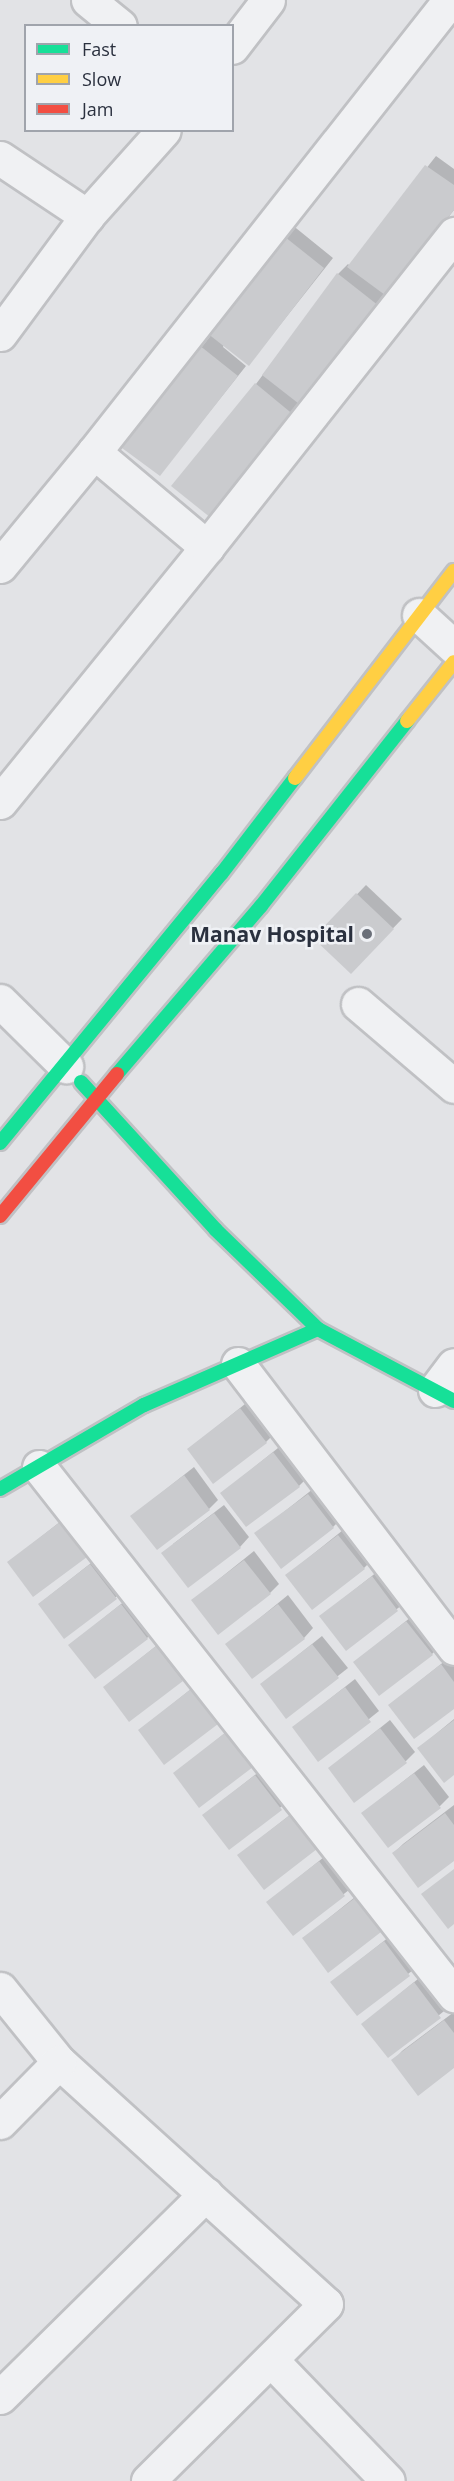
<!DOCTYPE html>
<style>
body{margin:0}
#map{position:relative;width:454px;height:2481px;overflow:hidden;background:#e2e3e6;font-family:"Open Sans",sans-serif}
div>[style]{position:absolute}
.shadow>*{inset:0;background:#0003}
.building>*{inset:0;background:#cacbce}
.roads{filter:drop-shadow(2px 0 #c0c1c4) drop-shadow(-2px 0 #c0c1c4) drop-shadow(0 2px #c0c1c4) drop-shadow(0 -2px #c0c1c4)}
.street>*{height:33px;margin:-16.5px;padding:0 16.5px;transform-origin:16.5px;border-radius:16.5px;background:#f0f1f3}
.fast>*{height:14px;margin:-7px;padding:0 7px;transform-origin:7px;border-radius:7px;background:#16e098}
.slow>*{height:14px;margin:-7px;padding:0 7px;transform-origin:7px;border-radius:7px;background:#ffcf43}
.jam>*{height:14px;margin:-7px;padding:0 7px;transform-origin:7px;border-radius:7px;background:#f24e42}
.dots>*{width:16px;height:16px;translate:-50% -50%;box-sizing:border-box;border:3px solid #eff1f5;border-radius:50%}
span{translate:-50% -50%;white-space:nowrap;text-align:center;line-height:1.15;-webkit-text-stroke:5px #eff1f5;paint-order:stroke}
.poi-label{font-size:21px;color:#2a303e;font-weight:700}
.right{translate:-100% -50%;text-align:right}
.legend{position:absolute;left:24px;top:24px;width:210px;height:108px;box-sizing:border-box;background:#eff1f5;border:2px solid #a0a4ac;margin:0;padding:8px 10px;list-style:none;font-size:18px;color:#2a303e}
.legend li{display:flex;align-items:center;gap:12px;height:30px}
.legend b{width:30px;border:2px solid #a0a4ac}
</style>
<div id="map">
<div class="shadow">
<i style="clip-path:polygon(436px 156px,454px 169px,454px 210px,221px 507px,256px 384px,338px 274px,348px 264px,350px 266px)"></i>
<i style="clip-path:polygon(291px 224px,333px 258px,249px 364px,224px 344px,223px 347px,246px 366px,160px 474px,124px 448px,211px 335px)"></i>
<i style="clip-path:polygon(366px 885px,402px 919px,351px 972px,315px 938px)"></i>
<i style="clip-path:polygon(250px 1400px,275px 1433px,266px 1442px,189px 1449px)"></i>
<i style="clip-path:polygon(283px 1444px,308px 1477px,299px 1486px,222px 1493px)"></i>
<i style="clip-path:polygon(194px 1467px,218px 1500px,209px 1509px,132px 1516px)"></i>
<i style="clip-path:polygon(318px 1485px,342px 1518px,333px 1527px,256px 1534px)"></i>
<i style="clip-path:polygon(224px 1505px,249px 1537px,240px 1547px,173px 1544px)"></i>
<i style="clip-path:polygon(70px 1514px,95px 1547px,86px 1556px,9px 1562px)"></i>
<i style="clip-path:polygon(348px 1526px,373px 1559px,364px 1568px,287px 1575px)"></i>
<i style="clip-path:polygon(254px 1551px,279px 1584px,270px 1593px,193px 1600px)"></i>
<i style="clip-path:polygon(100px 1556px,125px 1588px,116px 1597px,39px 1604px)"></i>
<i style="clip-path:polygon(382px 1568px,407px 1601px,346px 1649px,321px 1616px)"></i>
<i style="clip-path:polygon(288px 1595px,313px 1628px,304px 1638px,227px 1645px)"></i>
<i style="clip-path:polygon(131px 1596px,156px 1629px,147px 1638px,70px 1645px)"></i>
<i style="clip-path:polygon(416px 1613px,441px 1645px,432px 1654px,355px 1662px)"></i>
<i style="clip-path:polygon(322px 1636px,348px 1668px,286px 1717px,262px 1684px)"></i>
<i style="clip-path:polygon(166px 1638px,191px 1671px,182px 1680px,105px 1687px)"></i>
<i style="clip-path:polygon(451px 1656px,454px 1660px,454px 1707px,390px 1705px)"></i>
<i style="clip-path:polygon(355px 1679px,379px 1711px,318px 1760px,294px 1727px)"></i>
<i style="clip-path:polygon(201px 1681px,226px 1714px,217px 1723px,140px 1730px)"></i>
<i style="clip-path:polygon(454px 1719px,454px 1773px,419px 1748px)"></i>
<i style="clip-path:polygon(390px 1720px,415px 1752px,406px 1761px,330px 1768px)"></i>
<i style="clip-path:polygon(236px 1724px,261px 1757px,252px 1766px,175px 1774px)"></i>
<i style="clip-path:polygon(424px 1765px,449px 1797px,440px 1806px,363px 1813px)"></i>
<i style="clip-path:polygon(265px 1767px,291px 1799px,229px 1848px,204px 1815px)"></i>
<i style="clip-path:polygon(454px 1805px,454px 1859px,394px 1853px,403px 1844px)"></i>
<i style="clip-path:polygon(300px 1807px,325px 1839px,316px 1848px,239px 1855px)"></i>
<i style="clip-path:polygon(329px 1853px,354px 1886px,293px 1934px,268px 1902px)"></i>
<i style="clip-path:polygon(365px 1889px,390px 1921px,328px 1971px,304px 1938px)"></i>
<i style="clip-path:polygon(394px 1933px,418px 1966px,358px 2014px,332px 1982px)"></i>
<i style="clip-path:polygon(424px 1974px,449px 2007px,389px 2056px,363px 2024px)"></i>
<i style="clip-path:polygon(454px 2012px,454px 2066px,393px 2061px,402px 2051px)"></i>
</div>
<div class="building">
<i style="clip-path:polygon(425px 165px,454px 185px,454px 210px,385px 295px,347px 267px)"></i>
<i style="clip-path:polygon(280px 233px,324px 268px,249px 366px,207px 333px)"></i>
<i style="clip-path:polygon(337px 273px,379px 306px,303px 407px,262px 375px)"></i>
<i style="clip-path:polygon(199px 345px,238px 376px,160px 476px,122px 448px)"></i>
<i style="clip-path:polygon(255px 383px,295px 416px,211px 518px,171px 486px)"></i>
<i style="clip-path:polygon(356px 893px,394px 929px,351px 974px,313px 938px)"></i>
<i style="clip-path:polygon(240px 1408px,267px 1443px,213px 1484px,187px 1449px)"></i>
<i style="clip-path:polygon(273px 1452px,300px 1487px,246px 1527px,220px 1493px)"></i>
<i style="clip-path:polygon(184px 1475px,210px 1510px,157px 1550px,130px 1516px)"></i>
<i style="clip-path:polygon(308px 1494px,334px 1528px,281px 1569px,254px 1533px)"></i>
<i style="clip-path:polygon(214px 1513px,241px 1548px,188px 1588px,161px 1553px)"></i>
<i style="clip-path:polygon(60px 1522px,87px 1557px,33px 1597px,7px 1562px)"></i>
<i style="clip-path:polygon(338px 1535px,365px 1569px,312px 1610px,285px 1575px)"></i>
<i style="clip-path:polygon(244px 1560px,271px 1594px,218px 1635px,191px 1600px)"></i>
<i style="clip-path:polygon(90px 1564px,117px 1599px,64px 1639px,38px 1604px)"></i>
<i style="clip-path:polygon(372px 1576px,398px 1611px,346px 1651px,319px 1616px)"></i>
<i style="clip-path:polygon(121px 1604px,148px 1639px,95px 1679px,68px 1645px)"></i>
<i style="clip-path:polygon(278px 1604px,305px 1639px,252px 1679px,225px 1644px)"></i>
<i style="clip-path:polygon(406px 1621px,433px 1655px,379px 1696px,353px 1662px)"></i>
<i style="clip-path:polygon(312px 1644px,339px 1678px,286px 1719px,260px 1684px)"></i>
<i style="clip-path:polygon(156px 1646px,183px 1681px,129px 1722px,103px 1687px)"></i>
<i style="clip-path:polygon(441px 1664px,454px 1682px,454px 1709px,414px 1739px,388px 1705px)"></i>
<i style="clip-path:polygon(345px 1687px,371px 1722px,318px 1762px,292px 1727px)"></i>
<i style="clip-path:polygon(191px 1689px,218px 1724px,164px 1765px,138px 1730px)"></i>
<i style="clip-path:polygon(454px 1720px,454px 1775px,444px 1783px,417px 1748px)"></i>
<i style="clip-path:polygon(380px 1728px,407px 1763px,354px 1803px,328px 1768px)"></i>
<i style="clip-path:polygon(226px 1732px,253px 1767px,199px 1808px,173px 1773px)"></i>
<i style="clip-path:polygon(414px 1773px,441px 1808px,388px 1848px,361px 1813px)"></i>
<i style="clip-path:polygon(255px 1775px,282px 1810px,229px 1850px,202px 1815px)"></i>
<i style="clip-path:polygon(445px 1813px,454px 1825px,454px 1861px,418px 1888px,392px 1853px)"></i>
<i style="clip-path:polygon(290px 1815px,317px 1849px,264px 1890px,237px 1855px)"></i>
<i style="clip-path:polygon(319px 1861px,345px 1896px,293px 1936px,266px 1902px)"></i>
<i style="clip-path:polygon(454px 1869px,454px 1924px,448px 1929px,421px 1894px)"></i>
<i style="clip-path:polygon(355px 1898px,381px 1932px,328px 1973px,302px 1938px)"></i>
<i style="clip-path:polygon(384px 1941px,410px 1976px,357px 2016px,330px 1982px)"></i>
<i style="clip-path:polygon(414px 1982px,441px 2018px,388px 2058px,361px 2024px)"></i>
<i style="clip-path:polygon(444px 2020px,454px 2033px,454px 2068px,418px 2096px,391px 2060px)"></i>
</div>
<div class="roads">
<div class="street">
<i style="left:88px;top:0;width:41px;rotate:39.1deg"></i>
<i style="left:232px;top:47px;width:59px;rotate:-52.5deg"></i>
<i style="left:0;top:158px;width:105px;rotate:33.7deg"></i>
<i style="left:0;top:334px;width:147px;rotate:-53.6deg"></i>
<i style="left:87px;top:216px;width:115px;rotate:-48.2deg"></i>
<i style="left:94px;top:452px;width:148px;rotate:40.1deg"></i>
<i style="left:0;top:566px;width:148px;rotate:-50.5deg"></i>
<i style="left:94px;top:452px;width:575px;rotate:-51.78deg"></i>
<i style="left:419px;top:615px;width:47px;rotate:42.4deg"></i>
<i style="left:0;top:802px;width:328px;rotate:-50.9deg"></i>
<i style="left:207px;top:547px;width:399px;rotate:-51.7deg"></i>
<i style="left:0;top:1001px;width:93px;rotate:44.6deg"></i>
<i style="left:358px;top:1004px;width:126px;rotate:40.5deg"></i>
<i style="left:238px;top:1364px;width:357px;rotate:52.7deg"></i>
<i style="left:435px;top:1390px;width:31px;rotate:-53deg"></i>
<i style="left:39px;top:1467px;width:672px;rotate:51.83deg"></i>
<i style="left:0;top:1989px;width:94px;rotate:51.1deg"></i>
<i style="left:59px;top:2062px;width:360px;rotate:42.2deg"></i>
<i style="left:326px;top:2304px;width:251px;rotate:135.2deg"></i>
<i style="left:0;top:2122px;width:84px;rotate:-45.5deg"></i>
<i style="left:271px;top:2360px;width:168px;rotate:46deg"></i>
<i style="left:0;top:2397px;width:289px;rotate:-44.6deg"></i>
</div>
<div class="fast">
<i style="left:117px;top:1074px;width:221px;rotate:-49.4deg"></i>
<i style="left:261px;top:906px;width:236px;rotate:-51.7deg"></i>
<i style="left:81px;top:1082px;width:200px;rotate:47.6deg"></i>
<i style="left:216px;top:1230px;width:142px;rotate:44.1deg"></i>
<i style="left:318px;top:1329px;width:154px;rotate:27.9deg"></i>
<i style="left:0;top:1143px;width:350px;rotate:-50.6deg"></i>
<i style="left:222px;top:873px;width:120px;rotate:-52.5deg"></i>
<i style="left:0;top:1489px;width:167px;rotate:-30.3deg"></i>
<i style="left:144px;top:1405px;width:190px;rotate:-23.6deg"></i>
</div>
<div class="slow">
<i style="left:407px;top:721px;width:75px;rotate:-51.5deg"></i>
<i style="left:295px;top:778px;width:261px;rotate:-52.5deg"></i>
</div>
<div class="jam">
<i style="left:0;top:1216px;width:184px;rotate:-50.5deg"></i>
</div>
</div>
<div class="dots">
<i style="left:367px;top:934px;background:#6a6f79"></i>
</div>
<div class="poi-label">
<span class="right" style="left:354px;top:934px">Manav Hospital</span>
</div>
<ul class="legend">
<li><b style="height:8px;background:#16e098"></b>Fast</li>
<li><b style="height:8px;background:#ffcf43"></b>Slow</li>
<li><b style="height:8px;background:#f24e42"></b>Jam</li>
</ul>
</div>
